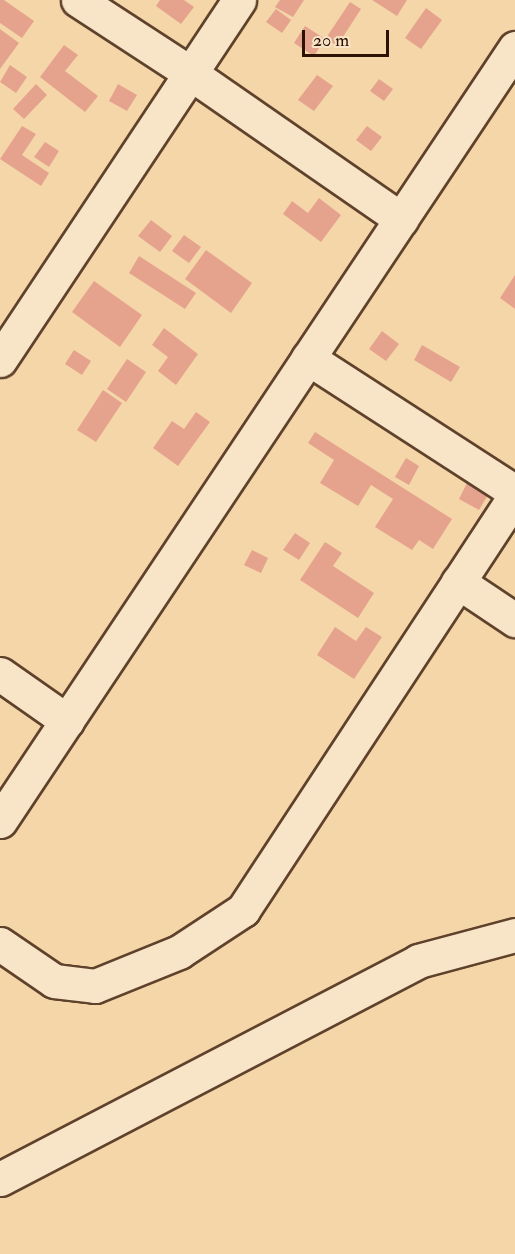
<!DOCTYPE html>
<style>
body{margin:0}
#map{position:relative;width:515px;height:1254px;overflow:hidden;background:#f5d6a8;font-family:"IM FELL Double Pica",serif}
div>[style]{position:absolute}
.building>*{inset:0;background:#e5a38e}
.roads{filter:drop-shadow(2px 0 #5f422c) drop-shadow(-2px 0 #5f422c) drop-shadow(0 2px #5f422c) drop-shadow(0 -2px #5f422c)}
.minor>*{height:33px;margin:-16.5px;padding:0 16.5px;transform-origin:16.5px;border-radius:16.5px;background:#f8e4c6}
span{translate:-50% -50%;white-space:nowrap;text-align:center;line-height:1.15;-webkit-text-stroke:5px #f8e4c6;paint-order:stroke}
.scale{position:absolute;left:302px;top:30px;width:87px;height:27px;box-sizing:border-box;border:3px solid #2d1103;border-top:0;padding-left:8px;font-size:18px;line-height:21px;white-space:nowrap;color:#2d1103;-webkit-text-stroke:4px #f8e4c6;paint-order:stroke}
</style>
<div id="map">
<div class="building">
<i style="clip-path:polygon(0 0,4px 0,34px 21px,22px 38px,0 23px)"></i>
<i style="clip-path:polygon(160px 0,184px 0,194px 7px,181px 24px,156px 6px)"></i>
<i style="clip-path:polygon(280px 0,304px 0,293px 17px,275px 7px)"></i>
<i style="clip-path:polygon(372px 0,407px 0,397px 16px)"></i>
<i style="clip-path:polygon(350px 2px,361px 9px,337px 46px,326px 38px)"></i>
<i style="clip-path:polygon(426px 8px,442px 20px,421px 49px,405px 38px)"></i>
<i style="clip-path:polygon(276px 9px,291px 20px,282px 33px,266px 22px)"></i>
<i style="clip-path:polygon(305px 26px,325px 39px,314px 56px,294px 43px)"></i>
<i style="clip-path:polygon(0 29px,19px 43px,0 69px)"></i>
<i style="clip-path:polygon(64px 45px,78px 55px,65px 71px,98px 96px,85px 112px,40px 77px)"></i>
<i style="clip-path:polygon(10px 65px,27px 77px,16px 93px,0 82px)"></i>
<i style="clip-path:polygon(317px 75px,333px 86px,314px 111px,298px 100px)"></i>
<i style="clip-path:polygon(379px 79px,393px 89px,384px 101px,370px 91px)"></i>
<i style="clip-path:polygon(36px 84px,47px 95px,24px 119px,13px 109px)"></i>
<i style="clip-path:polygon(118px 84px,137px 95px,127px 111px,109px 101px)"></i>
<i style="clip-path:polygon(22px 126px,36px 134px,22px 155px,49px 173px,41px 186px,0 159px)"></i>
<i style="clip-path:polygon(367px 126px,382px 137px,371px 151px,356px 140px)"></i>
<i style="clip-path:polygon(45px 142px,59px 151px,49px 167px,34px 157px)"></i>
<i style="clip-path:polygon(319px 198px,341px 215px,321px 242px,283px 214px,292px 201px,308px 213px)"></i>
<i style="clip-path:polygon(151px 220px,172px 236px,160px 252px,138px 236px)"></i>
<i style="clip-path:polygon(184px 235px,201px 247px,189px 263px,172px 251px)"></i>
<i style="clip-path:polygon(206px 250px,252px 283px,231px 313px,185px 279px)"></i>
<i style="clip-path:polygon(139px 256px,196px 293px,185px 309px,129px 273px)"></i>
<i style="clip-path:polygon(515px 275px,515px 309px,500px 298px)"></i>
<i style="clip-path:polygon(94px 281px,142px 315px,120px 347px,72px 312px)"></i>
<i style="clip-path:polygon(164px 328px,198px 354px,176px 385px,158px 371px,168px 357px,152px 345px)"></i>
<i style="clip-path:polygon(382px 331px,399px 344px,386px 361px,369px 349px)"></i>
<i style="clip-path:polygon(422px 345px,460px 367px,451px 382px,414px 360px)"></i>
<i style="clip-path:polygon(74px 350px,91px 361px,82px 375px,65px 364px)"></i>
<i style="clip-path:polygon(127px 359px,146px 372px,126px 402px,107px 389px)"></i>
<i style="clip-path:polygon(103px 390px,122px 403px,96px 442px,77px 430px)"></i>
<i style="clip-path:polygon(196px 412px,210px 422px,178px 466px,153px 448px,172px 421px,184px 429px)"></i>
<i style="clip-path:polygon(315px 432px,452px 519px,433px 549px,419px 540px,412px 550px,375px 527px,393px 499px,371px 485px,358px 506px,320px 483px,334px 460px,308px 443px)"></i>
<i style="clip-path:polygon(406px 458px,419px 466px,409px 485px,395px 477px)"></i>
<i style="clip-path:polygon(468px 481px,489px 493px,479px 510px,459px 499px)"></i>
<i style="clip-path:polygon(295px 533px,310px 543px,299px 560px,283px 550px)"></i>
<i style="clip-path:polygon(325px 542px,342px 553px,333px 566px,374px 593px,358px 618px,300px 580px)"></i>
<i style="clip-path:polygon(252px 550px,268px 558px,261px 573px,244px 565px)"></i>
<i style="clip-path:polygon(335px 627px,356px 641px,366px 627px,382px 637px,354px 679px,317px 655px)"></i>
</div>
<div class="roads">
<div class="minor">
<i style="left:78px;top:0;width:134px;rotate:33.1deg"></i>
<i style="left:190px;top:73px;width:257px;rotate:34.7deg"></i>
<i style="left:308px;top:358px;width:247px;rotate:32.9deg"></i>
<i style="left:0;top:360px;width:432px;rotate:-56.4deg"></i>
<i style="left:458px;top:582px;width:69px;rotate:33.7deg"></i>
<i style="left:0;top:674px;width:82px;rotate:35deg"></i>
<i style="left:0;top:821px;width:929px;rotate:-56.33deg"></i>
<i style="left:0;top:944px;width:65px;rotate:34.4deg"></i>
<i style="left:54px;top:981px;width:41px;rotate:7deg"></i>
<i style="left:95px;top:986px;width:91px;rotate:-22deg"></i>
<i style="left:179px;top:952px;width:77px;rotate:-33.3deg"></i>
<i style="left:243px;top:910px;width:495px;rotate:-56.7deg"></i>
<i style="left:0;top:1179px;width:471px;rotate:-27.5deg"></i>
<i style="left:418px;top:961px;width:100px;rotate:-15deg"></i>
</div>
</div>
<div class="scale">20 m</div>
</div>
